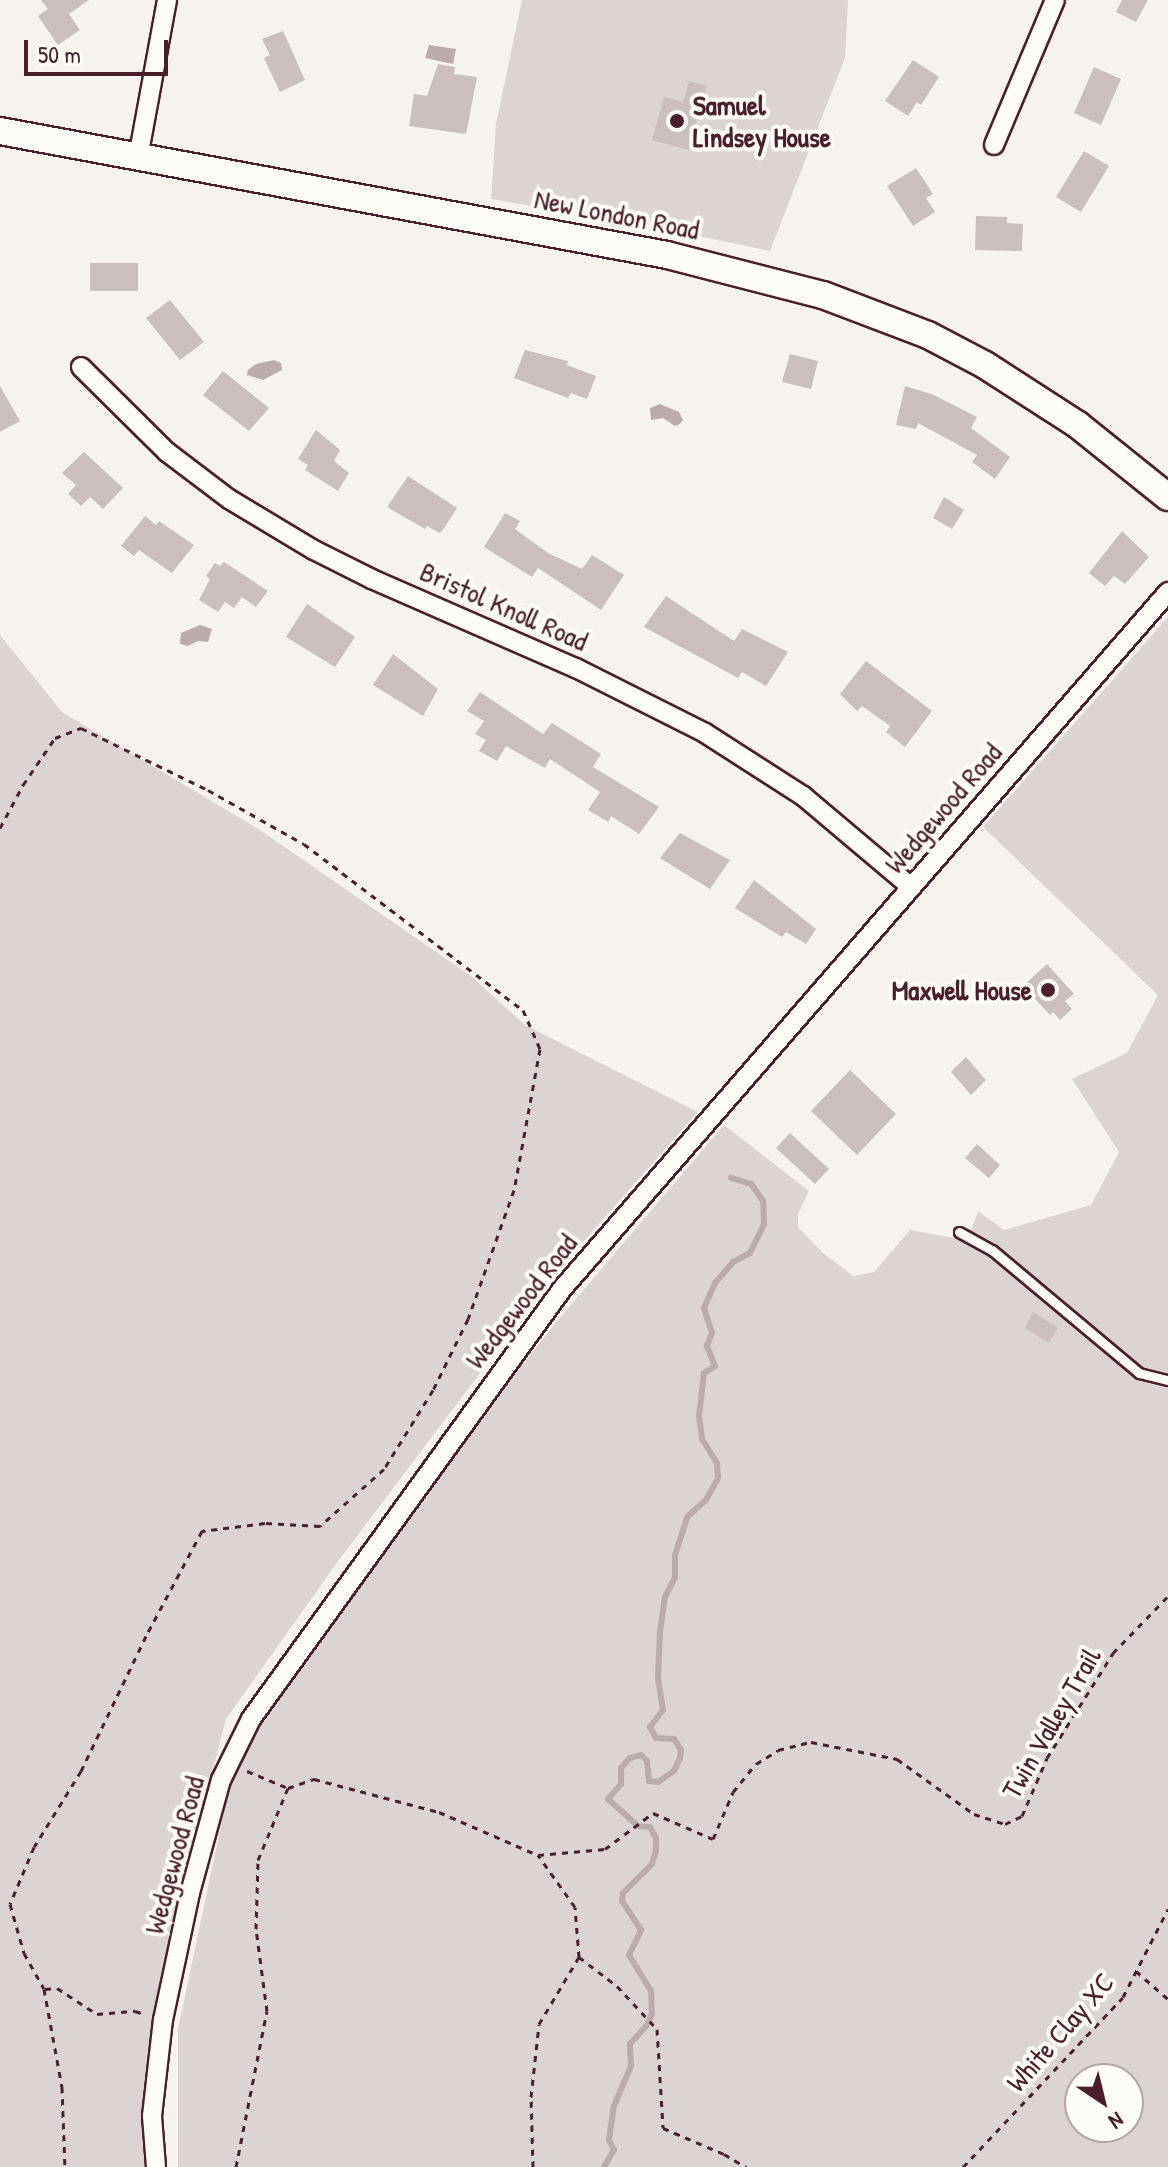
<!DOCTYPE html>
<style>
body{margin:0}
#map{position:relative;width:1168px;height:2167px;overflow:hidden;background:#f6f3ef;font-family:"Patrick Hand",sans-serif}
div>[style]{position:absolute}
.green>*{inset:0;background:#dcd4d2}
.water>*{inset:0;background:#bbabac}
.stream>*{height:6px;margin:-3px;padding:0 3px;transform-origin:3px;border-radius:3px;background:#bbabac}
.building>*{inset:0;background:#cbbfbe}
.path>*{height:3px;margin-top:-1.5px;transform-origin:0;background:repeating-linear-gradient(90deg,#4a1f2b 0 6px,transparent 0 12px)}
.roads{filter:drop-shadow(2px 0 #4a1f2b) drop-shadow(-2px 0 #4a1f2b) drop-shadow(0 2px #4a1f2b) drop-shadow(0 -2px #4a1f2b)}
.lane>*{height:9px;margin:-4.5px;padding:0 4.5px;transform-origin:4.5px;border-radius:4.5px;background:#fdfcf7}
.street>*{height:18px;margin:-9px;padding:0 9px;transform-origin:9px;border-radius:9px;background:#fdfcf7}
.secondary>*{height:26px;margin:-13px;padding:0 13px;transform-origin:13px;border-radius:13px;background:#fdfcf7}
.dots>*{width:22px;height:22px;translate:-50% -50%;box-sizing:border-box;border:4px solid #fdfcf7;border-radius:50%}
span{translate:-50% -50%;white-space:nowrap;text-align:center;line-height:1.15;-webkit-text-stroke:8px #fdfcf7;paint-order:stroke}
.poi-label{font-size:28px;color:#4a1f2b;font-weight:700}
.left{translate:0 -50%;text-align:left}
.right{translate:-100% -50%;text-align:right}
.street-label{font-size:28px;color:#4a1f2b}
.north{position:absolute;left:1064px;top:2063px;width:80px;height:80px;box-sizing:border-box;background:#fdfcf7;border:2px solid #b5a4a5;border-radius:50%;rotate:145deg;font-size:22px;font-weight:700;line-height:32px;text-align:center;color:#4a1f2b}
.north::after{content:'';display:block;margin:auto;width:28px;height:36px;background:#4a1f2b;clip-path:polygon(50% 0,100% 100%,50% 72%,0 100%)}
.scale{position:absolute;left:24px;top:40px;width:144px;height:36px;box-sizing:border-box;border:4px solid #4a1f2b;border-top:0;padding-left:10px;font-size:24px;line-height:28px;white-space:nowrap;color:#4a1f2b;-webkit-text-stroke:6px #fdfcf7;paint-order:stroke}
</style>
<div id="map">
<div class="green">
<i style="clip-path:polygon(522px 0,848px 0,845px 58px,770px 251px,660px 228px,491px 199px,496px 124px)"></i>
<i style="clip-path:polygon(evenodd,1168px 617px,1168px 2167px,178px 2167px,178px 2029px,230px 1783px,259px 1720px,460px 1444px,557px 1321px,724px 1125px,809px 1191px,798px 1214px,798px 1227px,822px 1252px,853px 1276px,874px 1272px,910px 1230px,960px 1239px,971px 1231px,978px 1211px,1004px 1230px,1091px 1205px,1119px 1152px,1072px 1079px,1127px 1053px,1158px 995px,983px 827px,1168px 617px,1080px 2079px,1128px 2079px,1128px 2127px,1080px 2127px,1080px 2079px)"></i>
<i style="clip-path:polygon(0 635px,62px 712px,260px 830px,471px 976px,525px 1025px,698px 1112px,558px 1270px,336px 1564px,226px 1719px,183px 1886px,150px 2167px,0 2167px)"></i>
</div>
<div class="water">
<i style="clip-path:polygon(429px 45px,456px 49px,453px 64px,425px 58px)"></i>
<i style="clip-path:polygon(274px 360px,281px 363px,282px 370px,263px 380px,247px 375px,248px 370px,256px 364px)"></i>
<i style="clip-path:polygon(660px 404px,679px 412px,683px 420px,680px 424px,675px 426px,663px 418px,651px 420px,650px 408px)"></i>
<i style="clip-path:polygon(200px 625px,212px 629px,208px 642px,198px 641px,188px 646px,180px 644px,181px 633px)"></i>
</div>
<div class="stream">
<i style="left:604px;top:2167px;width:20px;rotate:-60deg"></i>
<i style="left:614px;top:2150px;width:11px;rotate:-117deg"></i>
<i style="left:609px;top:2140px;width:34px;rotate:-82deg"></i>
<i style="left:614px;top:2106px;width:43px;rotate:-67deg"></i>
<i style="left:631px;top:2066px;width:22px;rotate:-93deg"></i>
<i style="left:630px;top:2044px;width:25px;rotate:-48deg"></i>
<i style="left:647px;top:2025px;width:12px;rotate:-66deg"></i>
<i style="left:652px;top:2014px;width:23px;rotate:-92deg"></i>
<i style="left:651px;top:1991px;width:42px;rotate:-121.4deg"></i>
<i style="left:629px;top:1955px;width:28px;rotate:-64deg"></i>
<i style="left:641px;top:1930px;width:35px;rotate:-123deg"></i>
<i style="left:622px;top:1901px;width:8px;rotate:-83deg"></i>
<i style="left:623px;top:1893px;width:41px;rotate:-45deg"></i>
<i style="left:652px;top:1864px;width:14px;rotate:-73deg"></i>
<i style="left:656px;top:1851px;width:13px;rotate:-90deg"></i>
<i style="left:656px;top:1838px;width:13px;rotate:-119deg"></i>
<i style="left:650px;top:1827px;width:12px;rotate:-175deg"></i>
<i style="left:638px;top:1826px;width:40px;rotate:-138deg"></i>
<i style="left:608px;top:1799px;width:20px;rotate:-49deg"></i>
<i style="left:621px;top:1784px;width:16px;rotate:-90deg"></i>
<i style="left:621px;top:1768px;width:13px;rotate:-48deg"></i>
<i style="left:630px;top:1758px;width:11px;rotate:-15deg"></i>
<i style="left:641px;top:1755px;width:8px;rotate:45deg"></i>
<i style="left:647px;top:1761px;width:20px;rotate:84deg"></i>
<i style="left:649px;top:1781px;width:9px;rotate:6deg"></i>
<i style="left:658px;top:1782px;width:19px;rotate:-35deg"></i>
<i style="left:674px;top:1771px;width:14px;rotate:-65deg"></i>
<i style="left:680px;top:1758px;width:8px;rotate:-83deg"></i>
<i style="left:681px;top:1750px;width:13px;rotate:-122deg"></i>
<i style="left:674px;top:1739px;width:18px;rotate:-177deg"></i>
<i style="left:656px;top:1738px;width:13px;rotate:-119deg"></i>
<i style="left:650px;top:1727px;width:21px;rotate:-53deg"></i>
<i style="left:663px;top:1710px;width:32px;rotate:-99deg"></i>
<i style="left:658px;top:1678px;width:46px;rotate:-87.5deg"></i>
<i style="left:660px;top:1632px;width:35px;rotate:-82deg"></i>
<i style="left:665px;top:1597px;width:22px;rotate:-63deg"></i>
<i style="left:675px;top:1577px;width:22px;rotate:-90deg"></i>
<i style="left:675px;top:1555px;width:40px;rotate:-72deg"></i>
<i style="left:687px;top:1517px;width:25px;rotate:-42deg"></i>
<i style="left:706px;top:1500px;width:25px;rotate:-61deg"></i>
<i style="left:718px;top:1478px;width:15px;rotate:-94deg"></i>
<i style="left:717px;top:1463px;width:28px;rotate:-122deg"></i>
<i style="left:702px;top:1439px;width:23px;rotate:-97deg"></i>
<i style="left:699px;top:1416px;width:43px;rotate:-83.4deg"></i>
<i style="left:704px;top:1373px;width:13px;rotate:-32deg"></i>
<i style="left:715px;top:1366px;width:22px;rotate:-112deg"></i>
<i style="left:707px;top:1346px;width:14px;rotate:-69deg"></i>
<i style="left:712px;top:1333px;width:26px;rotate:-108deg"></i>
<i style="left:704px;top:1308px;width:27px;rotate:-66deg"></i>
<i style="left:715px;top:1283px;width:28px;rotate:-49deg"></i>
<i style="left:733px;top:1262px;width:19px;rotate:-28deg"></i>
<i style="left:750px;top:1253px;width:32px;rotate:-64deg"></i>
<i style="left:764px;top:1224px;width:23px;rotate:-92deg"></i>
<i style="left:763px;top:1201px;width:21px;rotate:-125deg"></i>
<i style="left:751px;top:1184px;width:21px;rotate:-163deg"></i>
</div>
<div class="building">
<i style="clip-path:polygon(41px 0,89px 0,69px 14px,80px 30px,58px 45px,38px 16px,48px 9px)"></i>
<i style="clip-path:polygon(1122px 0,1148px 0,1136px 22px,1116px 12px)"></i>
<i style="clip-path:polygon(283px 31px,305px 80px,280px 92px,264px 58px,270px 55px,262px 39px)"></i>
<i style="clip-path:polygon(913px 60px,939px 77px,921px 105px,917px 102px,908px 116px,885px 101px)"></i>
<i style="clip-path:polygon(438px 64px,455px 67px,454px 74px,477px 77px,466px 134px,409px 126px,414px 94px,427px 96px)"></i>
<i style="clip-path:polygon(1094px 67px,1121px 79px,1101px 125px,1074px 113px)"></i>
<i style="clip-path:polygon(689px 81px,707px 86px,689px 150px,652px 140px,664px 97px,683px 102px)"></i>
<i style="clip-path:polygon(1084px 151px,1109px 166px,1081px 212px,1056px 197px)"></i>
<i style="clip-path:polygon(916px 168px,933px 194px,926px 198px,935px 212px,913px 226px,887px 186px)"></i>
<i style="clip-path:polygon(976px 216px,1007px 217px,1007px 223px,1023px 224px,1022px 251px,975px 250px)"></i>
<i style="clip-path:polygon(90px 263px,138px 263px,138px 291px,90px 291px)"></i>
<i style="clip-path:polygon(170px 300px,204px 342px,180px 360px,146px 318px)"></i>
<i style="clip-path:polygon(525px 350px,568px 361px,567px 365px,596px 376px,587px 399px,571px 393px,568px 398px,514px 378px)"></i>
<i style="clip-path:polygon(790px 354px,818px 361px,811px 389px,782px 382px)"></i>
<i style="clip-path:polygon(223px 371px,269px 408px,249px 431px,203px 395px)"></i>
<i style="clip-path:polygon(0 386px,20px 421px,0 432px)"></i>
<i style="clip-path:polygon(905px 386px,934px 395px,977px 417px,971px 428px,1010px 457px,995px 479px,972px 462px,977px 455px,918px 423px,916px 429px,896px 425px)"></i>
<i style="clip-path:polygon(316px 430px,340px 450px,334px 461px,349px 473px,338px 491px,305px 470px,308px 465px,298px 459px)"></i>
<i style="clip-path:polygon(84px 452px,123px 488px,103px 509px,90px 497px,81px 506px,68px 494px,76px 485px,62px 473px)"></i>
<i style="clip-path:polygon(408px 476px,457px 508px,442px 531px,439px 533px,427px 526px,425px 529px,387px 507px)"></i>
<i style="clip-path:polygon(944px 497px,964px 510px,952px 529px,933px 518px)"></i>
<i style="clip-path:polygon(505px 513px,520px 521px,515px 529px,548px 553px,582px 569px,592px 555px,624px 575px,601px 610px,538px 568px,532px 577px,484px 547px)"></i>
<i style="clip-path:polygon(145px 516px,156px 525px,159px 521px,194px 545px,172px 573px,139px 550px,134px 556px,121px 546px)"></i>
<i style="clip-path:polygon(1122px 531px,1149px 557px,1125px 584px,1114px 576px,1105px 586px,1089px 573px)"></i>
<i style="clip-path:polygon(224px 562px,268px 591px,256px 607px,242px 597px,234px 608px,225px 602px,218px 612px,199px 600px,210px 579px,206px 576px,215px 563px,220px 566px)"></i>
<i style="clip-path:polygon(666px 596px,734px 641px,742px 629px,788px 652px,766px 686px,742px 672px,738px 678px,644px 627px)"></i>
<i style="clip-path:polygon(307px 604px,355px 637px,335px 667px,286px 637px)"></i>
<i style="clip-path:polygon(393px 654px,438px 689px,423px 716px,373px 685px)"></i>
<i style="clip-path:polygon(866px 661px,932px 711px,905px 747px,886px 732px,890px 726px,862px 706px,857px 711px,840px 694px)"></i>
<i style="clip-path:polygon(480px 692px,543px 734px,552px 723px,601px 754px,593px 767px,659px 807px,639px 834px,611px 816px,608px 822px,588px 810px,600px 792px,550px 759px,545px 768px,506px 746px,497px 761px,479px 751px,486px 740px,475px 734px,484px 721px,467px 711px)"></i>
<i style="clip-path:polygon(680px 833px,730px 860px,710px 889px,660px 858px)"></i>
<i style="clip-path:polygon(754px 880px,816px 929px,806px 944px,786px 932px,782px 937px,735px 908px)"></i>
<i style="clip-path:polygon(1047px 964px,1074px 994px,1065px 1001px,1072px 1009px,1060px 1020px,1053px 1012px,1050px 1015px,1023px 986px)"></i>
<i style="clip-path:polygon(966px 1057px,986px 1080px,971px 1095px,951px 1072px)"></i>
<i style="clip-path:polygon(850px 1070px,896px 1114px,857px 1155px,811px 1111px)"></i>
<i style="clip-path:polygon(790px 1133px,829px 1169px,815px 1184px,776px 1148px)"></i>
<i style="clip-path:polygon(977px 1144px,1000px 1165px,989px 1178px,965px 1158px)"></i>
<i style="clip-path:polygon(1033px 1312px,1058px 1328px,1049px 1343px,1025px 1328px)"></i>
</div>
<div class="path">
<i style="left:0;top:828px;width:49px;rotate:-61.9deg"></i>
<i style="left:23px;top:785px;width:57px;rotate:-55.8deg"></i>
<i style="left:55px;top:738px;width:28px;rotate:-21deg"></i>
<i style="left:81px;top:728px;width:141px;rotate:26deg"></i>
<i style="left:208px;top:790px;width:110px;rotate:29.4deg"></i>
<i style="left:304px;top:844px;width:275px;rotate:37.2deg"></i>
<i style="left:523px;top:1010px;width:43px;rotate:66.4deg"></i>
<i style="left:540px;top:1049px;width:143px;rotate:100.4deg"></i>
<i style="left:514px;top:1190px;width:137px;rotate:109.6deg"></i>
<i style="left:468px;top:1319px;width:79px;rotate:116.2deg"></i>
<i style="left:433px;top:1390px;width:93px;rotate:121.8deg"></i>
<i style="left:384px;top:1469px;width:86px;rotate:138.3deg"></i>
<i style="left:320px;top:1526px;width:55px;rotate:-176.9deg"></i>
<i style="left:265px;top:1523px;width:64px;rotate:172.8deg"></i>
<i style="left:202px;top:1531px;width:119px;rotate:118.1deg"></i>
<i style="left:146px;top:1636px;width:150px;rotate:115.7deg"></i>
<i style="left:81px;top:1771px;width:89px;rotate:121.7deg"></i>
<i style="left:34px;top:1847px;width:62px;rotate:112.8deg"></i>
<i style="left:10px;top:1904px;width:51px;rotate:74.1deg"></i>
<i style="left:24px;top:1953px;width:41px;rotate:60.9deg"></i>
<i style="left:44px;top:1989px;width:100px;rotate:79.6deg"></i>
<i style="left:62px;top:2087px;width:80px;rotate:87.9deg"></i>
<i style="left:247px;top:1771px;width:44px;rotate:22.5deg"></i>
<i style="left:579px;top:1957px;width:48px;rotate:37.3deg"></i>
<i style="left:617px;top:1986px;width:59px;rotate:47.1deg"></i>
<i style="left:657px;top:2029px;width:99px;rotate:86.5deg"></i>
<i style="left:663px;top:2128px;width:66px;rotate:23.1deg"></i>
<i style="left:724px;top:2154px;width:26px;rotate:31deg"></i>
<i style="left:1136px;top:1971px;width:43px;rotate:41.2deg"></i>
<i style="left:45px;top:1989px;width:12px;rotate:-5deg"></i>
<i style="left:57px;top:1988px;width:48px;rotate:33deg"></i>
<i style="left:97px;top:2014px;width:38px;rotate:-5deg"></i>
<i style="left:135px;top:2011px;width:9px;rotate:18deg"></i>
<i style="left:236px;top:2167px;width:159px;rotate:-78.8deg"></i>
<i style="left:267px;top:2011px;width:83px;rotate:-97.6deg"></i>
<i style="left:256px;top:1929px;width:69px;rotate:-88.3deg"></i>
<i style="left:258px;top:1860px;width:78px;rotate:-67.4deg"></i>
<i style="left:288px;top:1788px;width:28px;rotate:-19deg"></i>
<i style="left:314px;top:1779px;width:129px;rotate:14.8deg"></i>
<i style="left:439px;top:1812px;width:108px;rotate:23.5deg"></i>
<i style="left:538px;top:1855px;width:67px;rotate:-5.1deg"></i>
<i style="left:605px;top:1849px;width:60px;rotate:-36.9deg"></i>
<i style="left:653px;top:1813px;width:65px;rotate:23.4deg"></i>
<i style="left:713px;top:1839px;width:51px;rotate:-66.9deg"></i>
<i style="left:733px;top:1792px;width:36px;rotate:-51deg"></i>
<i style="left:756px;top:1764px;width:26px;rotate:-32deg"></i>
<i style="left:778px;top:1750px;width:34px;rotate:-14deg"></i>
<i style="left:811px;top:1742px;width:88px;rotate:11.2deg"></i>
<i style="left:897px;top:1759px;width:95px;rotate:35.5deg"></i>
<i style="left:974px;top:1814px;width:33px;rotate:18deg"></i>
<i style="left:1005px;top:1824px;width:19px;rotate:-25deg"></i>
<i style="left:1022px;top:1816px;width:63px;rotate:-66.7deg"></i>
<i style="left:1047px;top:1758px;width:124px;rotate:-57.8deg"></i>
<i style="left:1113px;top:1653px;width:79px;rotate:-46deg"></i>
<i style="left:533px;top:2167px;width:70px;rotate:-91.6deg"></i>
<i style="left:531px;top:2097px;width:73px;rotate:-83.7deg"></i>
<i style="left:539px;top:2024px;width:78px;rotate:-59.2deg"></i>
<i style="left:579px;top:1957px;width:50px;rotate:-94.6deg"></i>
<i style="left:575px;top:1907px;width:64px;rotate:-125.4deg"></i>
<i style="left:963px;top:2167px;width:233px;rotate:-46.7deg"></i>
<i style="left:1123px;top:1997px;width:99px;rotate:-62.9deg"></i>
</div>
<div class="roads">
<div class="lane">
<i style="left:959px;top:1232px;width:38px;rotate:29deg"></i>
<i style="left:992px;top:1250px;width:192px;rotate:39.9deg"></i>
<i style="left:1139px;top:1373px;width:30px;rotate:14deg"></i>
</div>
<div class="street">
<i style="left:994px;top:145px;width:157px;rotate:-67.2deg"></i>
<i style="left:138px;top:158px;width:161px;rotate:-79.6deg"></i>
<i style="left:81px;top:367px;width:121px;rotate:44.7deg"></i>
<i style="left:167px;top:452px;width:78px;rotate:37.2deg"></i>
<i style="left:229px;top:499px;width:99px;rotate:31deg"></i>
<i style="left:314px;top:550px;width:65px;rotate:26.6deg"></i>
<i style="left:372px;top:579px;width:223px;rotate:23.6deg"></i>
<i style="left:576px;top:668px;width:144px;rotate:26.7deg"></i>
<i style="left:705px;top:733px;width:117px;rotate:32.7deg"></i>
<i style="left:803px;top:796px;width:141px;rotate:40.1deg"></i>
<i style="left:156px;top:2167px;width:51px;rotate:-94.5deg"></i>
<i style="left:152px;top:2116px;width:97px;rotate:-83.5deg"></i>
<i style="left:163px;top:2020px;width:130px;rotate:-78deg"></i>
<i style="left:190px;top:1893px;width:117px;rotate:-74.7deg"></i>
<i style="left:221px;top:1780px;width:68px;rotate:-63.8deg"></i>
<i style="left:251px;top:1719px;width:531px;rotate:-54.12deg"></i>
<i style="left:562px;top:1289px;width:924px;rotate:-48.99deg"></i>
</div>
<div class="secondary">
<i style="left:0;top:131px;width:678px;rotate:10.53deg"></i>
<i style="left:667px;top:255px;width:161px;rotate:14.4deg"></i>
<i style="left:823px;top:295px;width:112px;rotate:20.9deg"></i>
<i style="left:928px;top:335px;width:64px;rotate:27.8deg"></i>
<i style="left:985px;top:365px;width:111px;rotate:32.8deg"></i>
<i style="left:1078px;top:425px;width:115px;rotate:38.7deg"></i>
</div>
</div>
<div class="dots">
<i style="left:677px;top:121px;background:#4a1f2b"></i>
<i style="left:1048px;top:990px;background:#4a1f2b"></i>
</div>
<div class="poi-label">
<span class="left" style="left:693px;top:121px">Samuel<br>Lindsey House</span>
<span class="right" style="left:1032px;top:990px">Maxwell House</span>
</div>
<div class="street-label">
<span style="left:617px;top:214px;rotate:11deg">New London Road</span>
<span style="left:504px;top:606px;rotate:24deg">Bristol Knoll Road</span>
<span style="left:943px;top:808px;rotate:-49deg">Wedgewood Road</span>
<span style="left:521px;top:1301px;rotate:-52deg">Wedgewood Road</span>
<span style="left:1051px;top:1723px;rotate:-60deg">Twin Valley Trail</span>
<span style="left:174px;top:1855px;rotate:-75deg">Wedgewood Road</span>
<span style="left:1060px;top:2032px;rotate:-49deg">White Clay XC</span>
</div>
<div class="north">N</div>
<div class="scale">50 m</div>
</div>
